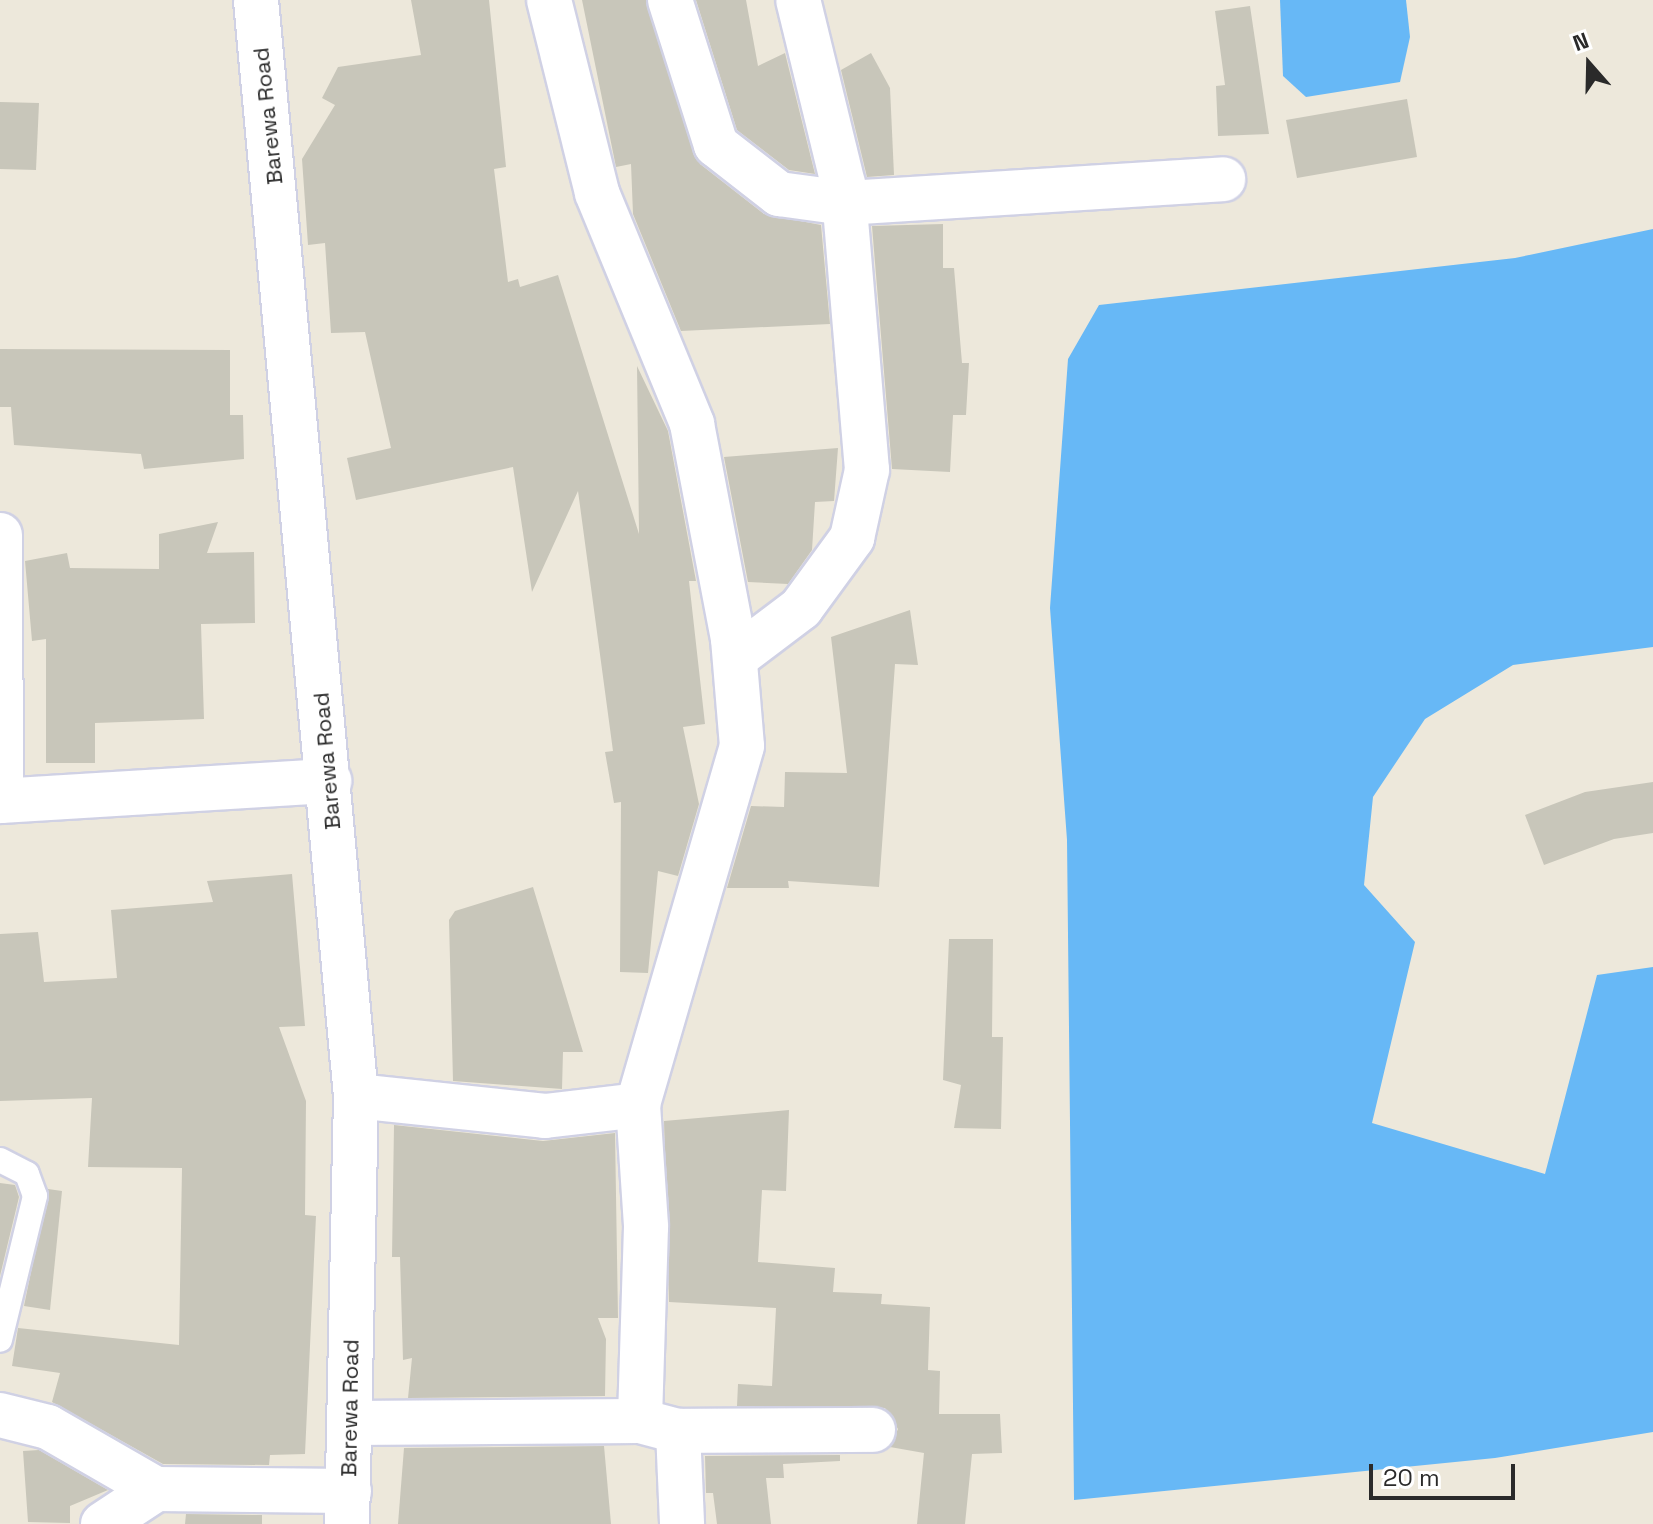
<!DOCTYPE html>
<style>
body{margin:0}
#map{position:relative;width:1653px;height:1524px;overflow:hidden;background:#ede8db;font-family:"Space Grotesk",sans-serif}
div>[style]{position:absolute}
.water>*{inset:0;background:#67b8f6}
.building>*{inset:0;background:#c8c6ba}
.roads{filter:drop-shadow(2px 0 #d0d1e4) drop-shadow(-2px 0 #d0d1e4) drop-shadow(0 2px #d0d1e4) drop-shadow(0 -2px #d0d1e4)}
.service>*{height:24px;margin:-12px;padding:0 12px;transform-origin:12px;border-radius:12px;background:#fff}
.minor>*{height:44px;margin:-22px;padding:0 22px;transform-origin:22px;border-radius:22px;background:#fff}
.secondary>*{height:44px;margin:-22px;padding:0 22px;transform-origin:22px;border-radius:22px;background:#fff}
span{translate:-50% -50%;white-space:nowrap;text-align:center;line-height:1.15;-webkit-text-stroke:8px #fff;paint-order:stroke}
.street-label{font-size:22px;color:#2a2a2a}
.north{position:absolute;left:1549px;top:24px;width:80px;height:80px;-webkit-text-stroke:6px #fff;paint-order:stroke;rotate:340deg;font-size:22px;font-weight:700;line-height:32px;text-align:center;color:#2a2a2a}
.north::after{content:'';display:block;margin:auto;width:28px;height:36px;background:#2a2a2a;clip-path:polygon(50% 0,100% 100%,50% 72%,0 100%)}
.scale{position:absolute;left:1369px;top:1464px;width:146px;height:36px;box-sizing:border-box;border:4px solid #2a2a2a;border-top:0;padding-left:10px;font-size:24px;line-height:28px;white-space:nowrap;color:#2a2a2a;-webkit-text-stroke:6px #fff;paint-order:stroke}
</style>
<div id="map">
<div class="water">
<i style="clip-path:polygon(1280px 0,1406px 0,1410px 37px,1400px 82px,1306px 97px,1283px 76px)"></i>
<i style="clip-path:polygon(1653px 229px,1653px 647px,1513px 665px,1425px 719px,1373px 797px,1364px 885px,1415px 942px,1372px 1123px,1545px 1174px,1597px 975px,1653px 967px,1653px 1432px,1495px 1458px,1074px 1500px,1067px 840px,1050px 608px,1068px 359px,1099px 305px,1515px 258px)"></i>
</div>
<div class="building">
<i style="clip-path:polygon(411px 0,489px 0,506px 167px,494px 169px,508px 282px,518px 279px,520px 287px,558px 275px,639px 534px,637px 366px,668px 431px,696px 581px,689px 581px,705px 724px,683px 727px,699px 804px,678px 876px,658px 871px,648px 973px,620px 972px,621px 802px,614px 803px,605px 752px,613px 751px,578px 491px,532px 592px,513px 467px,356px 500px,347px 458px,391px 448px,365px 332px,331px 333px,325px 243px,308px 245px,302px 159px,335px 105px,322px 98px,338px 67px,421px 55px)"></i>
<i style="clip-path:polygon(582px 0,646px 0,700px 164px,764px 214px,821px 225px,830px 324px,681px 331px,633px 214px,631px 164px,616px 167px)"></i>
<i style="clip-path:polygon(696px 0,746px 0,758px 66px,785px 53px,815px 174px,789px 170px,737px 130px)"></i>
<i style="clip-path:polygon(1250px 6px,1269px 134px,1218px 136px,1216px 86px,1225px 85px,1215px 11px)"></i>
<i style="clip-path:polygon(871px 53px,890px 88px,894px 175px,867px 177px,841px 70px)"></i>
<i style="clip-path:polygon(1407px 99px,1417px 157px,1297px 178px,1286px 120px)"></i>
<i style="clip-path:polygon(0 102px,39px 103px,36px 170px,0 169px)"></i>
<i style="clip-path:polygon(943px 224px,943px 268px,954px 268px,962px 363px,969px 363px,966px 415px,953px 415px,950px 472px,892px 469px,872px 226px)"></i>
<i style="clip-path:polygon(0 349px,230px 350px,230px 415px,243px 415px,244px 459px,144px 469px,141px 454px,14px 445px,11px 407px,0 407px)"></i>
<i style="clip-path:polygon(838px 448px,834px 501px,815px 502px,812px 550px,788px 584px,748px 582px,724px 457px)"></i>
<i style="clip-path:polygon(218px 522px,207px 553px,254px 552px,255px 623px,201px 624px,204px 719px,95px 723px,95px 763px,46px 763px,46px 639px,32px 641px,25px 561px,67px 553px,70px 568px,159px 569px,159px 534px)"></i>
<i style="clip-path:polygon(910px 610px,918px 665px,895px 664px,879px 887px,788px 881px,789px 888px,727px 888px,751px 806px,784px 807px,785px 772px,847px 773px,831px 637px)"></i>
<i style="clip-path:polygon(1653px 782px,1653px 833px,1614px 839px,1544px 865px,1525px 815px,1585px 792px)"></i>
<i style="clip-path:polygon(292px 874px,305px 1026px,279px 1027px,306px 1101px,305px 1215px,316px 1216px,305px 1454px,270px 1455px,269px 1465px,163px 1464px,52px 1402px,60px 1373px,12px 1366px,18px 1328px,179px 1345px,182px 1168px,88px 1167px,92px 1098px,0 1101px,0 934px,38px 932px,44px 982px,117px 978px,111px 910px,213px 902px,207px 881px)"></i>
<i style="clip-path:polygon(533px 887px,583px 1052px,563px 1052px,562px 1089px,453px 1081px,449px 920px,455px 911px)"></i>
<i style="clip-path:polygon(949px 939px,993px 939px,992px 1037px,1003px 1037px,1001px 1129px,954px 1128px,961px 1085px,943px 1080px)"></i>
<i style="clip-path:polygon(789px 1110px,786px 1191px,762px 1190px,758px 1262px,835px 1268px,833px 1292px,882px 1294px,881px 1304px,930px 1307px,928px 1370px,940px 1371px,939px 1414px,1000px 1414px,1002px 1453px,972px 1454px,965px 1524px,917px 1524px,924px 1453px,890px 1447px,898px 1429px,885px 1408px,737px 1406px,738px 1384px,772px 1386px,776px 1308px,669px 1302px,664px 1121px)"></i>
<i style="clip-path:polygon(394px 1125px,543px 1141px,615px 1133px,618px 1318px,598px 1318px,606px 1339px,605px 1396px,408px 1398px,412px 1358px,403px 1360px,400px 1257px,392px 1257px)"></i>
<i style="clip-path:polygon(0 1183px,15px 1185px,19px 1197px,0 1276px)"></i>
<i style="clip-path:polygon(48px 1189px,62px 1191px,50px 1310px,24px 1306px)"></i>
<i style="clip-path:polygon(604px 1446px,611px 1524px,398px 1524px,404px 1448px)"></i>
<i style="clip-path:polygon(39px 1450px,108px 1490px,70px 1506px,70px 1523px,28px 1522px,23px 1451px)"></i>
<i style="clip-path:polygon(840px 1455px,840px 1461px,783px 1464px,784px 1478px,766px 1478px,771px 1524px,717px 1524px,713px 1493px,706px 1493px,705px 1456px)"></i>
<i style="clip-path:polygon(186px 1514px,262px 1515px,262px 1524px,185px 1524px)"></i>
</div>
<div class="roads">
<div class="service">
<i style="left:0;top:1160px;width:30px;rotate:27deg"></i>
<i style="left:27px;top:1174px;width:23px;rotate:70deg"></i>
<i style="left:35px;top:1196px;width:148px;rotate:103.7deg"></i>
</div>
<div class="minor">
<i style="left:549px;top:0;width:199px;rotate:76deg"></i>
<i style="left:597px;top:193px;width:250px;rotate:67.6deg"></i>
<i style="left:692px;top:424px;width:219px;rotate:79.2deg"></i>
<i style="left:733px;top:639px;width:107px;rotate:85.2deg"></i>
<i style="left:742px;top:746px;width:374px;rotate:106.2deg"></i>
<i style="left:638px;top:1105px;width:122px;rotate:86.2deg"></i>
<i style="left:646px;top:1227px;width:194px;rotate:91.8deg"></i>
<i style="left:670px;top:0;width:152px;rotate:72.4deg"></i>
<i style="left:716px;top:145px;width:80px;rotate:37.9deg"></i>
<i style="left:779px;top:194px;width:68px;rotate:7.7deg"></i>
<i style="left:846px;top:203px;width:378px;rotate:-3.6deg"></i>
<i style="left:0;top:535px;width:266px;rotate:89.8deg"></i>
<i style="left:735px;top:658px;width:83px;rotate:-37.1deg"></i>
<i style="left:801px;top:608px;width:87px;rotate:-53.9deg"></i>
<i style="left:852px;top:538px;width:70px;rotate:-77.6deg"></i>
<i style="left:867px;top:470px;width:287px;rotate:-94.8deg"></i>
<i style="left:843px;top:184px;width:189px;rotate:-103.7deg"></i>
<i style="left:0;top:801px;width:330px;rotate:-3.5deg"></i>
<i style="left:356px;top:1096px;width:190px;rotate:6deg"></i>
<i style="left:545px;top:1116px;width:94px;rotate:-6.7deg"></i>
<i style="left:0;top:1415px;width:49px;rotate:14deg"></i>
<i style="left:48px;top:1427px;width:125px;rotate:29.9deg"></i>
<i style="left:156px;top:1489px;width:193px;rotate:0.6deg"></i>
<i style="left:349px;top:1423px;width:291px;rotate:-0.4deg"></i>
<i style="left:640px;top:1421px;width:39px;rotate:15deg"></i>
<i style="left:678px;top:1431px;width:93px;rotate:87.5deg"></i>
<i style="left:678px;top:1431px;width:195px;rotate:-0.3deg"></i>
<i style="left:103px;top:1524px;width:64px;rotate:-33.4deg"></i>
</div>
<div class="secondary">
<i style="left:256px;top:0;width:1101px;rotate:84.79deg"></i>
<i style="left:356px;top:1096px;width:428px;rotate:91.2deg"></i>
</div>
</div>
<div class="street-label">
<span style="left:268px;top:116px;rotate:-96deg">Barewa Road</span>
<span style="left:327px;top:761px;rotate:-95deg">Barewa Road</span>
<span style="left:350px;top:1408px;rotate:-89deg">Barewa Road</span>
</div>
<div class="north">N</div>
<div class="scale">20 m</div>
</div>
